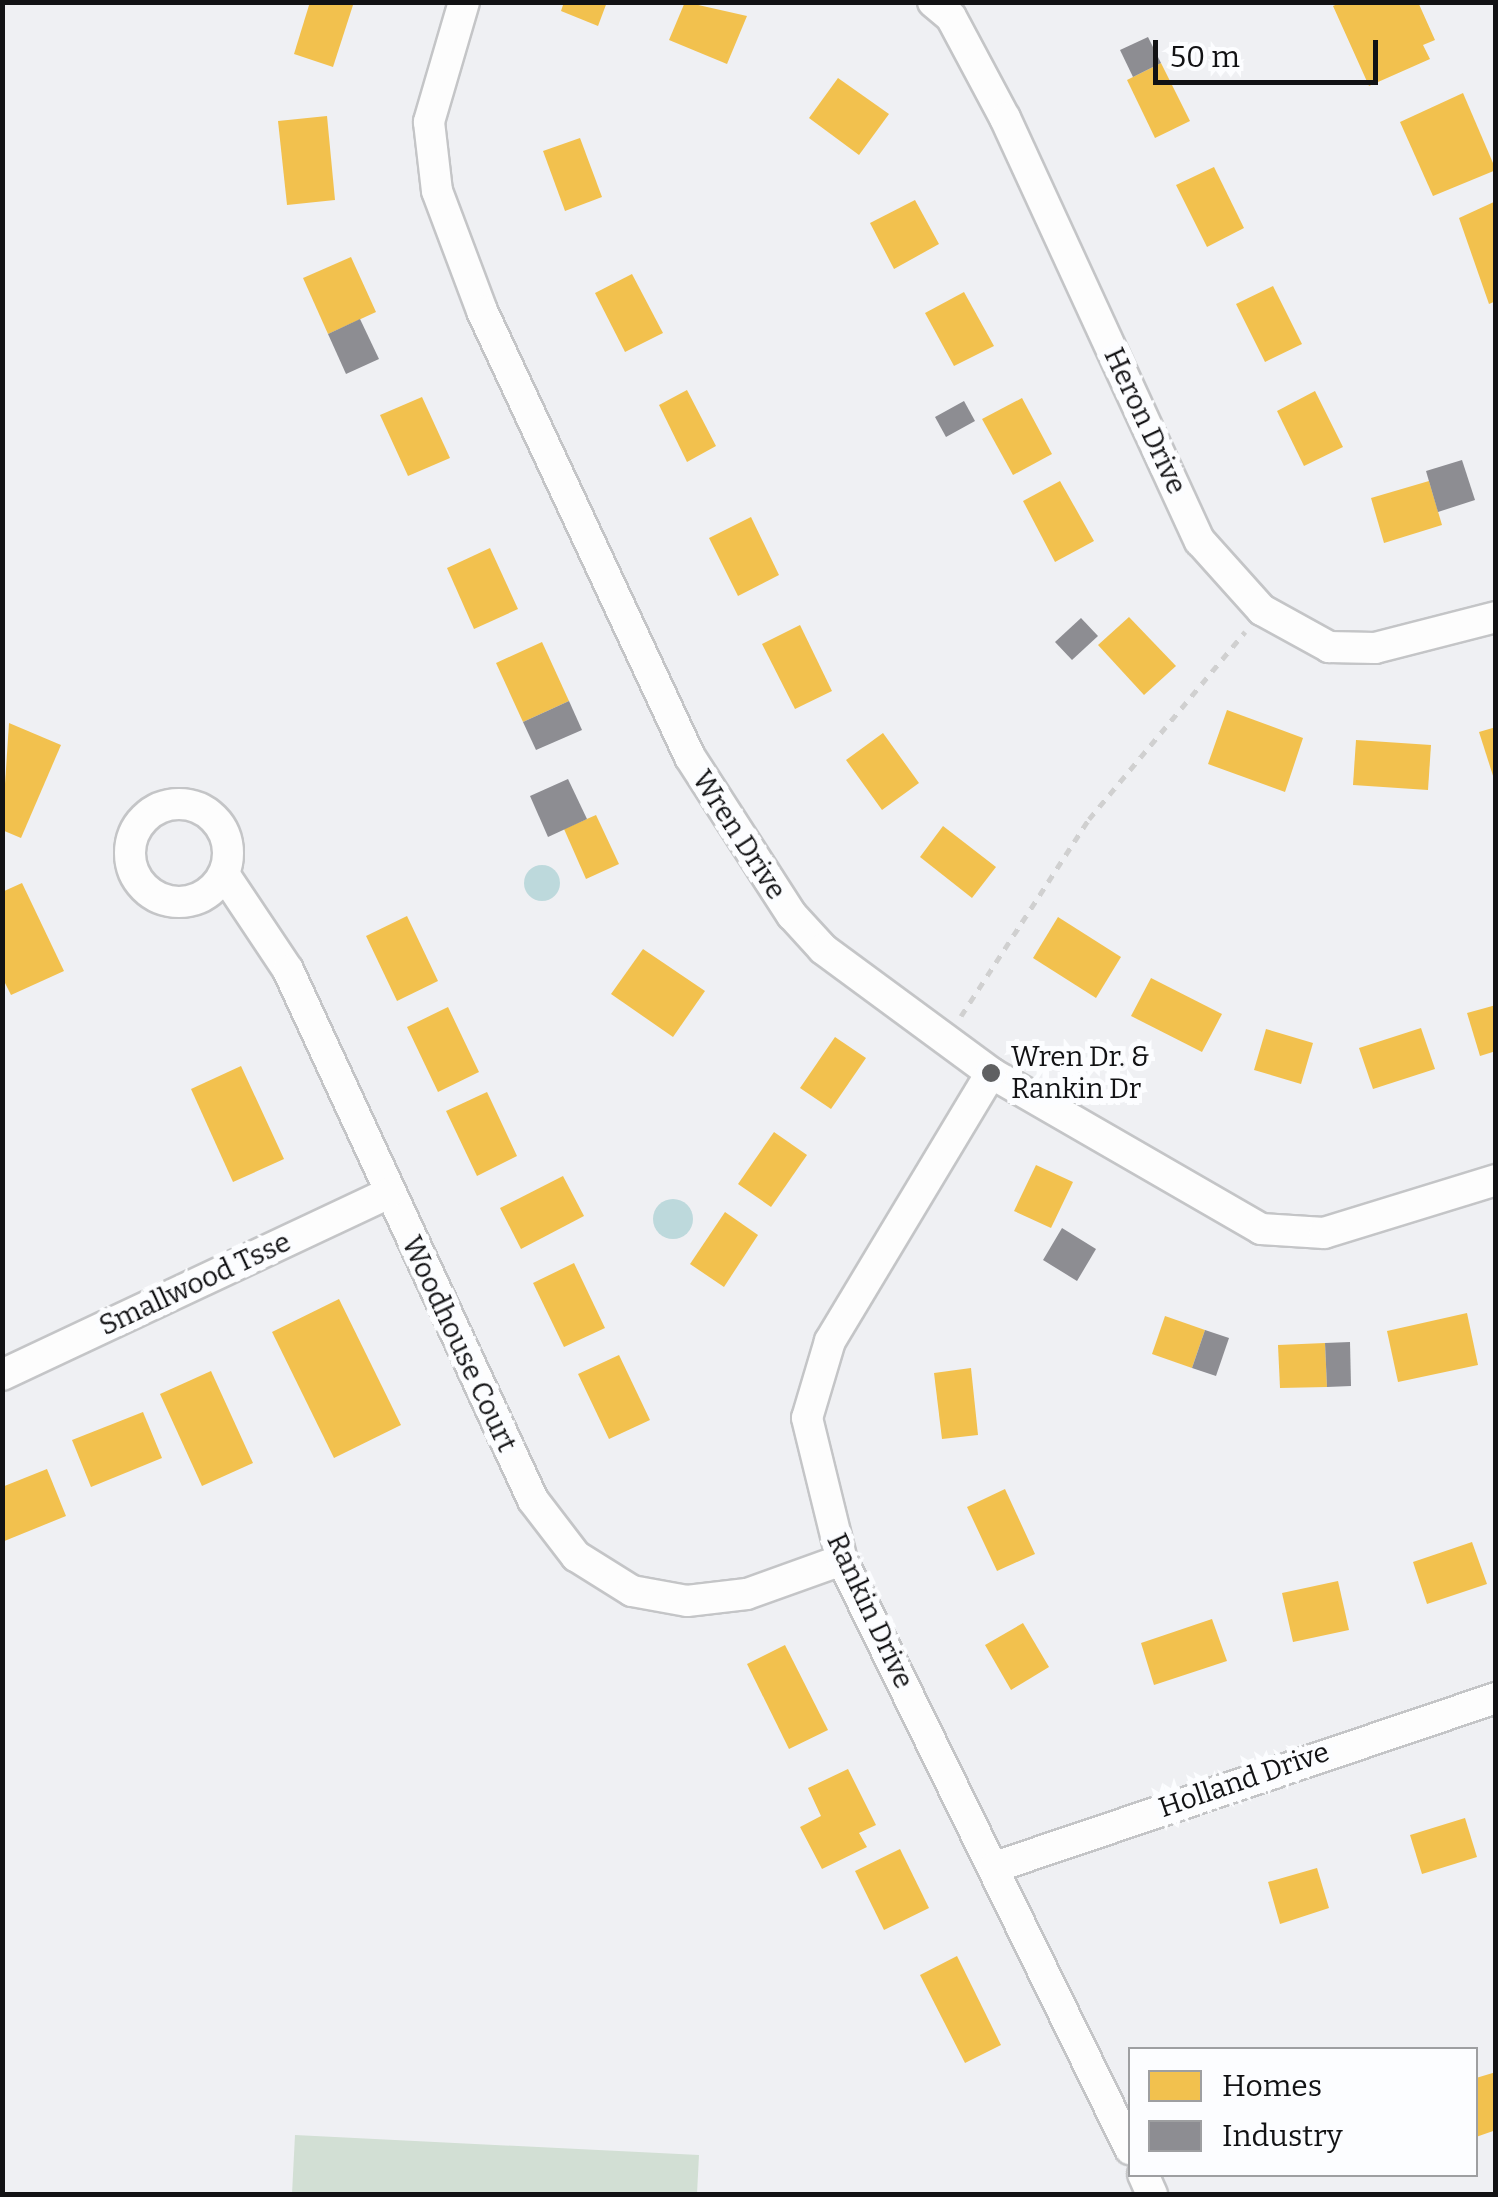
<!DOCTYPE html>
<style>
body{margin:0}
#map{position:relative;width:1498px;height:2197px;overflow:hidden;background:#eff0f3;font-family:Bitter,serif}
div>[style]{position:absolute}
.green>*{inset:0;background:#d2dfd4}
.water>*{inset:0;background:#bdd9dc}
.round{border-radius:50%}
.homes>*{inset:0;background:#f2c14e}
.industry>*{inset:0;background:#8d8d92}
.path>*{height:5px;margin-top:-2.5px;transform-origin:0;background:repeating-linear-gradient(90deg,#d0d0d0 0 8px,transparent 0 16px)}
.roads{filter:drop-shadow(2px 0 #c4c5c7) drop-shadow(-2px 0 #c4c5c7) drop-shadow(0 2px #c4c5c7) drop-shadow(0 -2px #c4c5c7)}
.minor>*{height:30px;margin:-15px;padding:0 15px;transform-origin:15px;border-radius:15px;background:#fdfdfd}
.minor>.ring{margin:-15px;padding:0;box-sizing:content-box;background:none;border:30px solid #fdfdfd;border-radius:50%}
.dots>*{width:28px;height:28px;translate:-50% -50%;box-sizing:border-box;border:5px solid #fcfdff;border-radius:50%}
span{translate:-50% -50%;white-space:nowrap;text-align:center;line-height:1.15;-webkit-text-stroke:10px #fcfdff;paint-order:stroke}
.street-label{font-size:28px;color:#121214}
.poi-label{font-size:28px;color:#121214}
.left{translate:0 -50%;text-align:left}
.frame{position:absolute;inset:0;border:5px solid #121214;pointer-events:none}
.legend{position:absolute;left:1128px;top:2047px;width:350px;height:130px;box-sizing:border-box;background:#fcfdff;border:2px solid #9e9fa1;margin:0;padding:12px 18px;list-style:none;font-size:30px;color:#121214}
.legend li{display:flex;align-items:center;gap:20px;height:50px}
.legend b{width:50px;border:2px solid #9e9fa1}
.scale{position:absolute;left:1153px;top:40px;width:225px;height:45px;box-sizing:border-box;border:5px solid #121214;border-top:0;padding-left:12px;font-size:30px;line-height:35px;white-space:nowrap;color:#121214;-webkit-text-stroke:8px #fcfdff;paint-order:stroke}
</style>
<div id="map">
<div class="green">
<i style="clip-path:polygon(295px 2135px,699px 2155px,697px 2194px,292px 2194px)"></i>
</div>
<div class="water">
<i class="round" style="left:524px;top:865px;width:36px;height:36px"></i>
<i class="round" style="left:653px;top:1199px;width:40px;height:40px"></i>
</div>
<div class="homes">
<i style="clip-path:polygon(310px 2px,354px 2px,333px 67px,294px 54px)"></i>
<i style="clip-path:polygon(564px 2px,607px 2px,598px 26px,561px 11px)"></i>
<i style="clip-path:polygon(685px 2px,747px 16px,727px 64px,669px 40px)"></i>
<i style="clip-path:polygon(1342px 2px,1418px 2px,1435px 40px,1423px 45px,1430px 59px,1369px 86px,1333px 6px)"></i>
<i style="clip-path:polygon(1161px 63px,1190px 121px,1155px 138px,1127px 80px)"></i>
<i style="clip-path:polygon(838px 78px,889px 114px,859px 155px,809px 118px)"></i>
<i style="clip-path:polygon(1463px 93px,1496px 170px,1433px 196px,1400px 122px)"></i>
<i style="clip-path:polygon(327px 116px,335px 200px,287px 205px,278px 121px)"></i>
<i style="clip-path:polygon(580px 138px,602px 197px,565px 211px,543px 151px)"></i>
<i style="clip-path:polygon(1214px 167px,1244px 228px,1207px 247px,1176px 185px)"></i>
<i style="clip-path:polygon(915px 200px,939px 244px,894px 269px,870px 223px)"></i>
<i style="clip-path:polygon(1496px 201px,1496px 301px,1489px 304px,1459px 218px)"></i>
<i style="clip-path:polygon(351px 257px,376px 312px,328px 334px,303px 278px)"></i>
<i style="clip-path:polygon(632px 274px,663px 333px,625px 352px,595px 293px)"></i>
<i style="clip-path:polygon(1273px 286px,1302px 344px,1265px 362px,1236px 304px)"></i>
<i style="clip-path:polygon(964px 292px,994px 346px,954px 366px,925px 313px)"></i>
<i style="clip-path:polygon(687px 390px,716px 446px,687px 462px,659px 405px)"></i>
<i style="clip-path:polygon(1315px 391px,1343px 447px,1304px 466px,1277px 411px)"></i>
<i style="clip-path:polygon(422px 397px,450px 458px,408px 476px,380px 415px)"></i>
<i style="clip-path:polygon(1022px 398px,1052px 454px,1013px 475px,982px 419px)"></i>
<i style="clip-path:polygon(1060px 481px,1094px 541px,1055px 562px,1023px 501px)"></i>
<i style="clip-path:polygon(1429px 481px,1442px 525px,1384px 543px,1371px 498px)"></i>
<i style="clip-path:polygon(751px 517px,779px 575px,738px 596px,709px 538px)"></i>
<i style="clip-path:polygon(490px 548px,518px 609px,474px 629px,447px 568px)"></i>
<i style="clip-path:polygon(1129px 617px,1176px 666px,1144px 695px,1098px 645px)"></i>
<i style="clip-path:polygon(800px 625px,832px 691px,795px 709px,762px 644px)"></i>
<i style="clip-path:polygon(542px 642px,569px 701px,523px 722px,496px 663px)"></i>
<i style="clip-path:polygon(1227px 710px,1303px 738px,1285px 792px,1208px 764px)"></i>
<i style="clip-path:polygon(9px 723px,61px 745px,21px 838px,2px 830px)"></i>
<i style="clip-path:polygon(1496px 727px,1496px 782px,1495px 782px,1479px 732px)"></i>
<i style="clip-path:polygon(883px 733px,919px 783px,882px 810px,846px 760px)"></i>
<i style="clip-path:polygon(1356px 740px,1431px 745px,1428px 790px,1353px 785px)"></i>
<i style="clip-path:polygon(596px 815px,619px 864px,586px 879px,564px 829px)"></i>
<i style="clip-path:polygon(943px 826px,996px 867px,972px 898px,920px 857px)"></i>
<i style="clip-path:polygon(22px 883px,64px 971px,11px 995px,2px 977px,2px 892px)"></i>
<i style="clip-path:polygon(407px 916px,438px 981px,397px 1001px,366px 936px)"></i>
<i style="clip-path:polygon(1058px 917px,1121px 957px,1096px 998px,1033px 958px)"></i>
<i style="clip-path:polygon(643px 949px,705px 991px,673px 1037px,611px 994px)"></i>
<i style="clip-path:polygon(1151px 978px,1222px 1014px,1202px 1052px,1131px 1016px)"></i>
<i style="clip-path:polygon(1496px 1005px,1496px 1051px,1480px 1056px,1467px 1013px)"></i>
<i style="clip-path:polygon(448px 1007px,479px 1072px,438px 1092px,407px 1027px)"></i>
<i style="clip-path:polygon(1421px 1028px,1435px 1069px,1373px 1089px,1359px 1048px)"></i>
<i style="clip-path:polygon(1266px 1029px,1313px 1043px,1301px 1084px,1254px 1070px)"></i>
<i style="clip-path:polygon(835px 1037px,866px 1058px,831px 1109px,800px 1088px)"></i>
<i style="clip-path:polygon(241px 1066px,284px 1159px,233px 1182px,191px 1089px)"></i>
<i style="clip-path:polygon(487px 1092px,517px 1156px,477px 1176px,446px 1111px)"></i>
<i style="clip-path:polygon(774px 1132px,807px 1155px,771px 1207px,738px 1184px)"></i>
<i style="clip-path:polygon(1036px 1165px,1073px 1182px,1051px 1228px,1014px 1211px)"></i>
<i style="clip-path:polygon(563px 1176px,584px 1216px,521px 1249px,500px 1208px)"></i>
<i style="clip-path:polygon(725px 1212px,758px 1235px,724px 1287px,690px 1264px)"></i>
<i style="clip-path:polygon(574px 1263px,605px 1328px,564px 1347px,533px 1283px)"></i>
<i style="clip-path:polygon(339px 1299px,401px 1425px,334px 1458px,272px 1332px)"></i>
<i style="clip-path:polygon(1467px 1313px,1478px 1365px,1398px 1382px,1387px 1331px)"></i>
<i style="clip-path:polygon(1165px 1316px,1205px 1330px,1192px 1368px,1152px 1354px)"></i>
<i style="clip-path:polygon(1325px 1343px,1327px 1387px,1280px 1388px,1278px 1345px)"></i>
<i style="clip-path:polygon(619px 1355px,650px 1420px,609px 1439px,578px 1374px)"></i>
<i style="clip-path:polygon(971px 1368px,978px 1435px,942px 1439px,934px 1373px)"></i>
<i style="clip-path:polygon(211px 1371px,253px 1463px,202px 1486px,160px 1394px)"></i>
<i style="clip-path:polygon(143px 1412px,162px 1458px,91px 1487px,72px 1440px)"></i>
<i style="clip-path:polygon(47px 1469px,66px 1516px,2px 1542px,2px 1487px)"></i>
<i style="clip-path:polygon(1005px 1489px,1035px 1554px,997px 1571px,967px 1507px)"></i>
<i style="clip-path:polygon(1472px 1542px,1487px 1584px,1427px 1604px,1413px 1562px)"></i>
<i style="clip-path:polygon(1338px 1581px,1349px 1630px,1293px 1642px,1282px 1593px)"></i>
<i style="clip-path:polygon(1212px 1619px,1227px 1661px,1154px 1685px,1141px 1643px)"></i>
<i style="clip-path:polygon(1023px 1623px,1049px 1667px,1011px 1690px,985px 1645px)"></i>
<i style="clip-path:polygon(785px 1645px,828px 1730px,789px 1749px,747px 1664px)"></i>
<i style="clip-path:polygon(848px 1769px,876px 1825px,859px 1833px,867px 1847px,822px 1869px,800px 1827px,821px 1816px,808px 1788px)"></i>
<i style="clip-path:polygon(1465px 1818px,1477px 1857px,1422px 1874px,1410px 1835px)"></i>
<i style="clip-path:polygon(900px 1849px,929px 1908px,884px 1930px,855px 1871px)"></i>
<i style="clip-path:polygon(1317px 1868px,1329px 1908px,1280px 1924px,1268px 1882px)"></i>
<i style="clip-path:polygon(957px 1956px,1001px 2045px,965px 2063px,920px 1975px)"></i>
<i style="clip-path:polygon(1496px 2072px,1496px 2130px,1476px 2137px,1476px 2078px)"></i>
</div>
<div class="industry">
<i style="clip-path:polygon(1148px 37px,1161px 63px,1133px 77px,1120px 50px)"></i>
<i style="clip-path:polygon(360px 319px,379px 359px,346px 374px,328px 334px)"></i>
<i style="clip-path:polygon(964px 401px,975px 421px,946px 437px,935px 417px)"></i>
<i style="clip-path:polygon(1462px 460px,1475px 500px,1438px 512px,1426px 471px)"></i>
<i style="clip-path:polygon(1081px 618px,1098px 636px,1072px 660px,1055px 642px)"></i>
<i style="clip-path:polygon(569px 701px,582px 730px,536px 750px,523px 722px)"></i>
<i style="clip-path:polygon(568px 779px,587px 819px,548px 837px,530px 796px)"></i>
<i style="clip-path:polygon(1062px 1228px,1096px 1249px,1077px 1281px,1043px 1260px)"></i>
<i style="clip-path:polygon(1205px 1330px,1229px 1338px,1216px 1376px,1192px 1368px)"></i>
<i style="clip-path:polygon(1350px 1342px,1351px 1386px,1327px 1387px,1325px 1343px)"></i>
</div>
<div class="path">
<i style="left:961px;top:1016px;width:235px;rotate:-57deg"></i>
<i style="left:1089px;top:819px;width:244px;rotate:-50.2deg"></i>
</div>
<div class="roads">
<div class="minor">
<i style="left:464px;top:2px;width:125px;rotate:106.3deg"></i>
<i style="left:429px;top:122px;width:69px;rotate:83.4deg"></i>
<i style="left:437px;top:191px;width:128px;rotate:69.4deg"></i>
<i style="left:482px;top:311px;width:492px;rotate:65deg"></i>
<i style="left:690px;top:757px;width:188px;rotate:57.2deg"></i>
<i style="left:792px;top:915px;width:46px;rotate:47.6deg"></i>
<i style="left:823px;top:949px;width:209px;rotate:36.4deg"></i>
<i style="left:991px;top:1073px;width:312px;rotate:30deg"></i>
<i style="left:1261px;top:1229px;width:63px;rotate:3.6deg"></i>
<i style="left:1324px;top:1233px;width:180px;rotate:-17.1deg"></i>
<i style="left:933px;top:2px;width:23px;rotate:40deg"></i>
<i style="left:951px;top:17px;width:115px;rotate:61.9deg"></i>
<i style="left:1005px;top:118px;width:466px;rotate:65.3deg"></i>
<i style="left:1200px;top:541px;width:93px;rotate:48.1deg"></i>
<i style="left:1262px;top:610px;width:77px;rotate:28.9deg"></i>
<i style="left:1329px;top:647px;width:46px;rotate:1.2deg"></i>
<i style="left:1375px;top:648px;width:125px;rotate:-14.4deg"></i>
<i class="ring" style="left:130px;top:804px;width:68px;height:68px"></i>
<i style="left:224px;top:874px;width:115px;rotate:56.3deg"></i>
<i style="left:288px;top:970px;width:584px;rotate:65.19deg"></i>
<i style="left:533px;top:1500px;width:71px;rotate:52.5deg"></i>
<i style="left:576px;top:1556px;width:66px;rotate:32deg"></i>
<i style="left:632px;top:1591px;width:56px;rotate:10.3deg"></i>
<i style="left:687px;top:1601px;width:60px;rotate:-6.7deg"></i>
<i style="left:747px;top:1594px;width:101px;rotate:-19.7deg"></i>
<i style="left:991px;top:1073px;width:313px;rotate:121deg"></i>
<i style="left:830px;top:1341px;width:80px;rotate:106.6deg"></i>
<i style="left:807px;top:1418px;width:146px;rotate:76.2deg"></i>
<i style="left:842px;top:1560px;width:656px;rotate:63.94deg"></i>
<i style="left:2px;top:1375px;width:427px;rotate:-25.2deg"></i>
<i style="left:995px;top:1867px;width:529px;rotate:-18.64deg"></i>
<i style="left:1143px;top:2174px;width:22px;rotate:66deg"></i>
</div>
</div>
<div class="dots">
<i style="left:991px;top:1073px;background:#5f6062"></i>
</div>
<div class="street-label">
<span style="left:1145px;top:421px;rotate:65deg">Heron Drive</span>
<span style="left:739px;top:835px;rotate:57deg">Wren Drive</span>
<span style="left:195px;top:1284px;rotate:-25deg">Smallwood Tsse</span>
<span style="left:459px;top:1344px;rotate:65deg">Woodhouse Court</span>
<span style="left:870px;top:1611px;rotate:65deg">Rankin Drive</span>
<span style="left:1244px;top:1780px;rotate:-19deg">Holland Drive</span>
</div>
<div class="poi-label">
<span class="left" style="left:1011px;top:1073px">Wren Dr. &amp;<br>Rankin Dr</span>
</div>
<div class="frame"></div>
<ul class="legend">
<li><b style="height:28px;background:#f2c14e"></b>Homes</li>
<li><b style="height:28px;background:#8d8d92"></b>Industry</li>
</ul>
<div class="scale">50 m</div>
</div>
